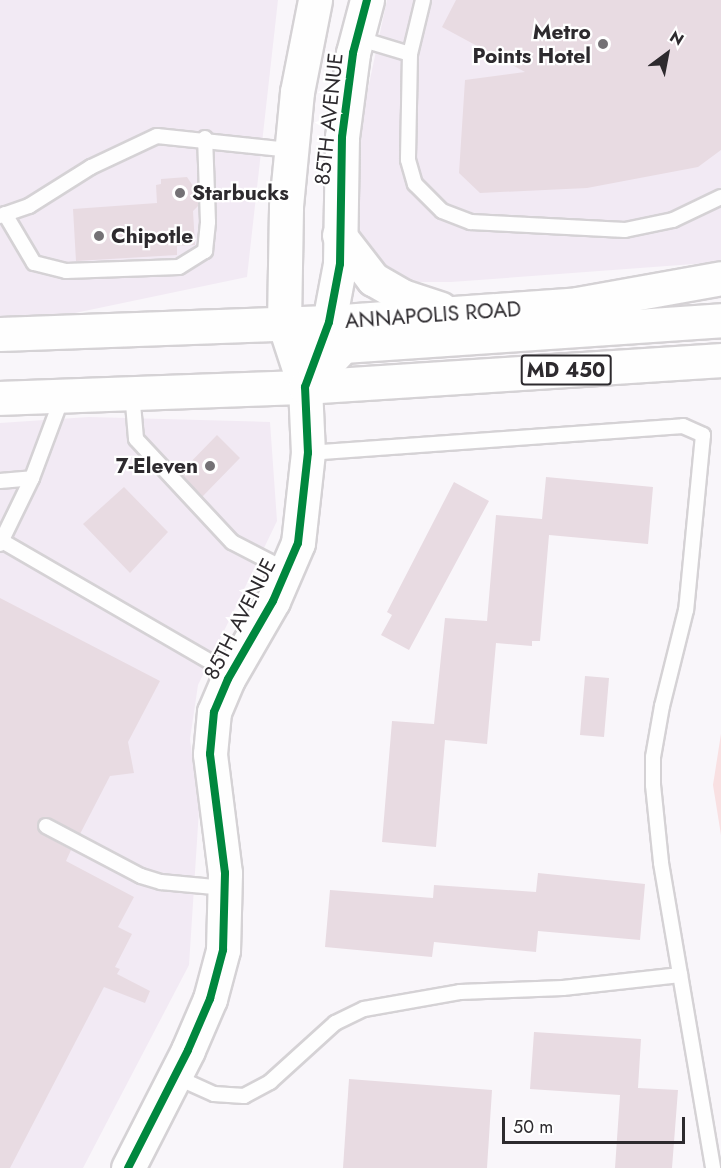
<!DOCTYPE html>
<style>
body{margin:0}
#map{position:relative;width:721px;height:1168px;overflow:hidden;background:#f9f6fa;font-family:Jost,sans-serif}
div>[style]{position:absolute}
.built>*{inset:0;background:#f2eaf4}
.green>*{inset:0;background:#f9e0e2}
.building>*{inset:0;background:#e8dbe2}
.roads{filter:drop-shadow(2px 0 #d5d2d5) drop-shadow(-2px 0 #d5d2d5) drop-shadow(0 2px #d5d2d5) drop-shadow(0 -2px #d5d2d5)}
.service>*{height:14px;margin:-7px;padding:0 7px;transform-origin:7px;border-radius:7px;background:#fefefe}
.tertiary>*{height:33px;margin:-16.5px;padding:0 16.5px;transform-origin:16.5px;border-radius:16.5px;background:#fefefe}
.primary>*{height:33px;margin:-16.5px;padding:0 16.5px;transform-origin:16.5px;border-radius:16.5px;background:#fefefe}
.motorway>*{height:33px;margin:-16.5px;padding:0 16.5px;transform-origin:16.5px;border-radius:16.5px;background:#fefefe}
.cycleway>*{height:8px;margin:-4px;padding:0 4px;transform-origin:4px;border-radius:4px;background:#00873e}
.dots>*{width:16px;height:16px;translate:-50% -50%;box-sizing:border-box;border:3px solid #fff;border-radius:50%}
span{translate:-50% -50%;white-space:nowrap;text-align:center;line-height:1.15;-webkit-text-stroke:4.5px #fff;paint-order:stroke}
.shield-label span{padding:2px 4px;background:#fff;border:2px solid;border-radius:4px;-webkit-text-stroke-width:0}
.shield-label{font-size:20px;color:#2d2a2e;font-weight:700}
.poi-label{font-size:21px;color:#2d2a2e;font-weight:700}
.right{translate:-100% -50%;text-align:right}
.left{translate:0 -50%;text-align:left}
.street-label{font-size:21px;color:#2d2a2e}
.north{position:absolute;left:637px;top:24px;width:60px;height:60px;-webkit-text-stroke:4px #fff;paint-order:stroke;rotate:32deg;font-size:16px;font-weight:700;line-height:24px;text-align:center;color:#2d2a2e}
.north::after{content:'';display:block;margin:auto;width:21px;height:27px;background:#2d2a2e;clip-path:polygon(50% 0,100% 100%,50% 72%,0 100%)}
.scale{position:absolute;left:502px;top:1117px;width:183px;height:27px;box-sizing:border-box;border:3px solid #2d2a2e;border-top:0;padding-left:8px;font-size:18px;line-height:21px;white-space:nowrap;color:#2d2a2e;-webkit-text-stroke:4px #fff;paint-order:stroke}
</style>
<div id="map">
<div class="built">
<i style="clip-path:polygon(0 0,278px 0,247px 277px,75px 313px,0 317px)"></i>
<i style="clip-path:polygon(387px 0,721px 0,721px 262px,451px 282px,392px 282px,354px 248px,357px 140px)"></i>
<i style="clip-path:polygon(89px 417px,270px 422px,277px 521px,198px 685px,190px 739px,199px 810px,189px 965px,83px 1168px,0 1168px,0 423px)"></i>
</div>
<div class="green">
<i style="clip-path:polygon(721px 734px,721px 835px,713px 785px)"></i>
</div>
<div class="building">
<i style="clip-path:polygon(456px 0,721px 0,721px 150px,698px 167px,587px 188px,480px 193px,459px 173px,465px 80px,525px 72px,442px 27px)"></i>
<i style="clip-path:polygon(187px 177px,193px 186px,198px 186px,198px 206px,193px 211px,195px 245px,177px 246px,177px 255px,76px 261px,73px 209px,157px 203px,156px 185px,161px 184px,161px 179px)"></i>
<i style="clip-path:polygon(217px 435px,240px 458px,202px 497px,180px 473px)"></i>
<i style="clip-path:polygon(546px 477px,653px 487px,648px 544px,549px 535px,540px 641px,532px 641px,532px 646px,496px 643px,487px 744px,445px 740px,436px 847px,382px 842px,392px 721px,434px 724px,445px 618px,487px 621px,496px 515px,542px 519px)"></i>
<i style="clip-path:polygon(454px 482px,489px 501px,409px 650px,381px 635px,392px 615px,387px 612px)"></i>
<i style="clip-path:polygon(124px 487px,168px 532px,130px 573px,83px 524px)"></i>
<i style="clip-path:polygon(0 598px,160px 681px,128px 742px,134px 773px,110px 776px,80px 834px,46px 817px,37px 826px,42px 834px,71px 850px,66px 861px,134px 897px,118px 927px,132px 934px,115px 967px,120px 969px,117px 974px,150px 991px,145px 1003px,104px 987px,10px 1168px,0 1168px)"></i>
<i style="clip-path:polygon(585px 676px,609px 678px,604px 737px,580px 735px)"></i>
<i style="clip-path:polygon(538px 873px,645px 884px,640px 940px,538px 931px,536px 952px,434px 942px,432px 957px,325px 947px,330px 890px,433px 898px,434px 885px,536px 892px)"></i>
<i style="clip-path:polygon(534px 1032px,641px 1039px,638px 1088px,678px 1090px,672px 1168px,615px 1168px,620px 1095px,530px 1089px)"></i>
<i style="clip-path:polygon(349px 1079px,492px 1090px,487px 1168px,343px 1168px)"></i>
</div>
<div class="roads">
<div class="service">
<i style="left:423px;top:0;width:56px;rotate:103.5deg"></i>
<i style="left:410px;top:54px;width:106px;rotate:91.1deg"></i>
<i style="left:408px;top:160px;width:25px;rotate:74deg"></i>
<i style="left:415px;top:184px;width:38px;rotate:45deg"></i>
<i style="left:442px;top:211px;width:31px;rotate:21deg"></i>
<i style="left:471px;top:222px;width:154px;rotate:3deg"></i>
<i style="left:625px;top:230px;width:49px;rotate:-11.8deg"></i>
<i style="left:673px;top:220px;width:53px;rotate:-25.6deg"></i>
<i style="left:357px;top:38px;width:55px;rotate:16.8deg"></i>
<i style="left:5px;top:214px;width:57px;rotate:59.4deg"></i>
<i style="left:34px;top:263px;width:33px;rotate:14deg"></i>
<i style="left:66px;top:271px;width:113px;rotate:-2deg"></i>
<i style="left:179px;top:267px;width:31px;rotate:-32deg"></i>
<i style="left:205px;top:251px;width:29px;rotate:-84deg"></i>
<i style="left:208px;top:222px;width:84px;rotate:-92deg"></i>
<i style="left:0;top:216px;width:31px;rotate:-19deg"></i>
<i style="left:29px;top:206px;width:73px;rotate:-32.2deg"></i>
<i style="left:91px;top:167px;width:73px;rotate:-25.2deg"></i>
<i style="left:157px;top:136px;width:135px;rotate:6deg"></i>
<i style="left:132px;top:392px;width:47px;rotate:85.1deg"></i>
<i style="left:136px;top:439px;width:141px;rotate:47deg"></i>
<i style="left:232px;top:542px;width:61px;rotate:27.4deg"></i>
<i style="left:308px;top:453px;width:376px;rotate:-4.1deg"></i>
<i style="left:683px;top:426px;width:22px;rotate:24deg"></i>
<i style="left:703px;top:435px;width:176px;rotate:95.5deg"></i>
<i style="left:686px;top:610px;width:99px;rotate:104deg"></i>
<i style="left:662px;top:706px;width:52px;rotate:100deg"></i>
<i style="left:653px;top:757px;width:28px;rotate:90deg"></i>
<i style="left:653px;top:785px;width:78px;rotate:84.1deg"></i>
<i style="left:661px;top:863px;width:309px;rotate:80.3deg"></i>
<i style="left:0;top:481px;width:32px;rotate:-5deg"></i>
<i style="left:2px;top:541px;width:265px;rotate:30.1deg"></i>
<i style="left:0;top:544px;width:73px;rotate:-64.1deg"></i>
<i style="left:32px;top:478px;width:89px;rotate:-69.5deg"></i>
<i style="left:46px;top:826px;width:107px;rotate:27.8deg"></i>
<i style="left:141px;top:876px;width:21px;rotate:17deg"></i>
<i style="left:161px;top:882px;width:64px;rotate:5.4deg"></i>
<i style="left:174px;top:1076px;width:44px;rotate:24.2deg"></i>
<i style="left:214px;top:1094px;width:30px;rotate:4deg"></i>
<i style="left:244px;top:1096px;width:30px;rotate:-28deg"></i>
<i style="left:270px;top:1082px;width:88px;rotate:-42.2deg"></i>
<i style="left:335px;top:1023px;width:32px;rotate:-26deg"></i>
<i style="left:364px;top:1009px;width:97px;rotate:-10deg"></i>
<i style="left:460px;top:992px;width:103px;rotate:-2.2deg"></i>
<i style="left:563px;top:988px;width:118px;rotate:-6.3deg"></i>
</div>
<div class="tertiary">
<i style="left:305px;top:387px;width:69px;rotate:-69.7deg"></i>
<i style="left:329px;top:322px;width:59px;rotate:-79.3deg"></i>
<i style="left:340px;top:264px;width:127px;rotate:-89.1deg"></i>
<i style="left:342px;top:137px;width:85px;rotate:-82.5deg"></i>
<i style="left:353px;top:53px;width:55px;rotate:-75.2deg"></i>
<i style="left:128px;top:1168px;width:132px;rotate:-63deg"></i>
<i style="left:188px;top:1050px;width:56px;rotate:-66.7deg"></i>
<i style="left:210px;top:999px;width:51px;rotate:-75.1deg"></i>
<i style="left:223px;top:950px;width:77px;rotate:-88.5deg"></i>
<i style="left:225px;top:873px;width:120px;rotate:-97.2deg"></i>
<i style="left:210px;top:754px;width:42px;rotate:-84.6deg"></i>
<i style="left:214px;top:712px;width:36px;rotate:-67deg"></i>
<i style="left:228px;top:679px;width:90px;rotate:-60deg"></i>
<i style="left:273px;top:601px;width:63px;rotate:-66.7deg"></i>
<i style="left:298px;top:543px;width:91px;rotate:-83.7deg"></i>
<i style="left:308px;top:453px;width:66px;rotate:-92.6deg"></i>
<i style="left:305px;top:387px;width:67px;rotate:-108.2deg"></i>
<i style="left:284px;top:323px;width:117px;rotate:-89deg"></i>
<i style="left:286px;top:206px;width:115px;rotate:-84.5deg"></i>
<i style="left:297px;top:92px;width:94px;rotate:-78.9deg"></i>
</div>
<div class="primary">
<i style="left:339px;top:235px;width:56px;rotate:52.3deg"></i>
<i style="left:373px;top:279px;width:34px;rotate:30deg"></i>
<i style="left:402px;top:296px;width:40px;rotate:18deg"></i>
<i style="left:0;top:334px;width:329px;rotate:-2.1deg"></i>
<i style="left:329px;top:322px;width:278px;rotate:-4.1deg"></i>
<i style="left:305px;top:387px;width:56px;rotate:-47.2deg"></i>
<i style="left:343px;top:346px;width:379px;rotate:-3.9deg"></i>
<i style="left:0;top:398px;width:305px;rotate:-2.1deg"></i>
<i style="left:305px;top:387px;width:417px;rotate:-3.7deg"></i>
</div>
<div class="motorway">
<i style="left:577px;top:304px;width:146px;rotate:-10.2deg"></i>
</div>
</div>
<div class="cycleway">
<i style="left:128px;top:1168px;width:132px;rotate:-63deg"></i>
<i style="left:188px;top:1050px;width:56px;rotate:-66.7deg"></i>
<i style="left:210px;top:999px;width:51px;rotate:-75.1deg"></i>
<i style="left:223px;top:950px;width:77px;rotate:-88.5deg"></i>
<i style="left:225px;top:873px;width:120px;rotate:-97.2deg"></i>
<i style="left:210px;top:754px;width:42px;rotate:-84.6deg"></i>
<i style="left:214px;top:712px;width:36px;rotate:-67deg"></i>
<i style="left:228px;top:679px;width:90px;rotate:-60deg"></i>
<i style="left:273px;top:601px;width:63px;rotate:-66.7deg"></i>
<i style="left:298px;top:543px;width:91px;rotate:-83.7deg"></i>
<i style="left:308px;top:453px;width:66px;rotate:-92.6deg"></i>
<i style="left:305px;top:387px;width:69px;rotate:-69.7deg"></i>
<i style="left:329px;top:322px;width:59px;rotate:-79.3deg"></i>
<i style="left:340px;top:264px;width:127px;rotate:-89.1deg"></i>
<i style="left:342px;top:137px;width:85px;rotate:-82.5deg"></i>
<i style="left:353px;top:53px;width:55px;rotate:-75.2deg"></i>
</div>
<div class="dots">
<i style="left:603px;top:44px;background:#747175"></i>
<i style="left:180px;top:193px;background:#747175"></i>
<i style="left:99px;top:236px;background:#747175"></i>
<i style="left:210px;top:466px;background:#747175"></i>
</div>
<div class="shield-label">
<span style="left:566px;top:370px">MD 450</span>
</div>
<div class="poi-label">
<span class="right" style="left:591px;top:44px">Metro<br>Points Hotel</span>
<span class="left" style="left:192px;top:193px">Starbucks</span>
<span class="left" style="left:111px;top:236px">Chipotle</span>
<span class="right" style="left:198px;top:466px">7-Eleven</span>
</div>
<div class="street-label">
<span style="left:329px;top:119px;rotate:-84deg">85TH AVENUE</span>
<span style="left:433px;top:315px;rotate:-4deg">ANNAPOLIS ROAD</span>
<span style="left:240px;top:619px;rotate:-63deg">85TH AVENUE</span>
</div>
<div class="north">N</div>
<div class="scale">50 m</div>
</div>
